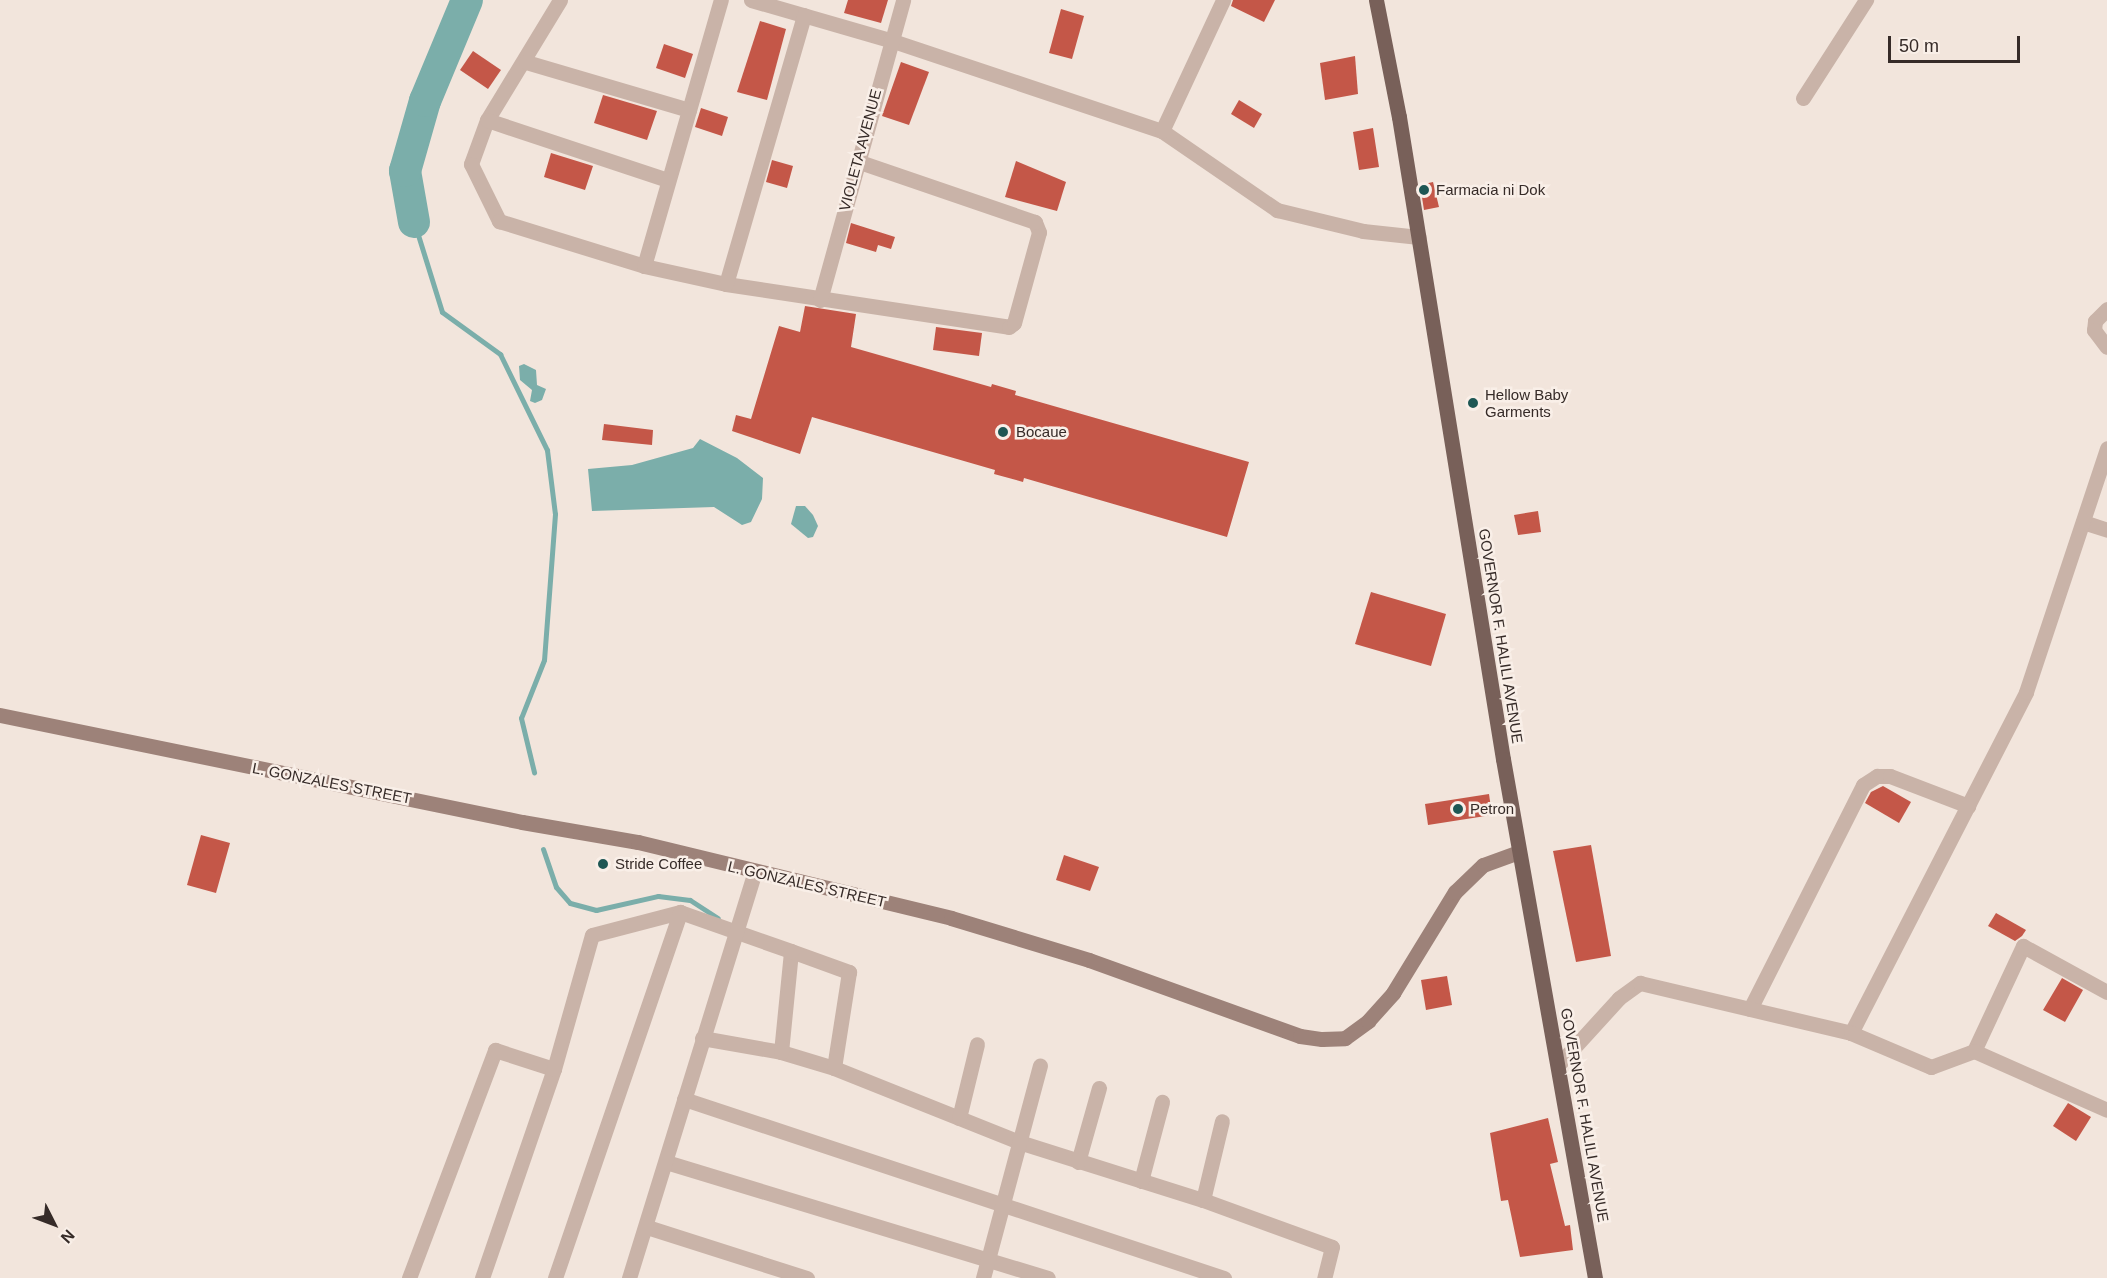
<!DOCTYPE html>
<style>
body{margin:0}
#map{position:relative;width:2107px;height:1278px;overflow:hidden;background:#f2e5dc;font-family:Arial,sans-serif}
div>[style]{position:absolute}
.water>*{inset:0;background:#7baeaa}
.stream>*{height:5px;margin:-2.5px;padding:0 2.5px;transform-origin:2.5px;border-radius:2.5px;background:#7baeaa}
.river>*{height:32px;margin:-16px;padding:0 16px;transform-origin:16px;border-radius:16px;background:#7baeaa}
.building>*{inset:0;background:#c45748}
.street>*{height:15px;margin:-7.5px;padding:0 7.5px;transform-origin:7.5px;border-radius:7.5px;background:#c9b3a8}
.secondary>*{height:15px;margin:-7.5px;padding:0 7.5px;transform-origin:7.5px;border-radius:7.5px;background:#9d8279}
.primary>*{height:15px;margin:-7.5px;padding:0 7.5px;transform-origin:7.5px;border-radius:7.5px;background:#786059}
.dots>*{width:16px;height:16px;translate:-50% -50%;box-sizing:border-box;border:3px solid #f9efe8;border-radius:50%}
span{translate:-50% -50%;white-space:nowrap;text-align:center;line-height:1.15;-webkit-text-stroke:5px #f9efe8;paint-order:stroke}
.street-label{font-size:15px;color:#362b28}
.poi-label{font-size:15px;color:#362b28}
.left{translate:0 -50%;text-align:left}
.north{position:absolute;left:24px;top:1194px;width:60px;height:60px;-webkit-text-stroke:4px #f9efe8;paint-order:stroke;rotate:132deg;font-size:16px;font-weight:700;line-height:24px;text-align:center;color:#362b28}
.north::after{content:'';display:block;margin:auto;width:21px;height:27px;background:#362b28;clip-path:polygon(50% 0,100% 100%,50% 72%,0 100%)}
.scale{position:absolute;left:1888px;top:36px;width:132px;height:27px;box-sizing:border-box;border:3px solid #362b28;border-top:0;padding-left:8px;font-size:18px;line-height:21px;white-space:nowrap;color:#362b28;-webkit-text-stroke:4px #f9efe8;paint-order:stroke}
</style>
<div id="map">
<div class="water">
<i style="clip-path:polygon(524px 364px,536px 370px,537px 385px,546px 389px,542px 400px,535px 403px,530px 401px,532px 390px,520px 380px,519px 366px)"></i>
<i style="clip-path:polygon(700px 439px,737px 458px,763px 478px,762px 499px,751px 522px,742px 525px,714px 507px,592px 511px,588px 469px,632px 465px,693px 448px)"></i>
<i style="clip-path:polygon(796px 506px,805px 506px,813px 515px,818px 526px,813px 537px,808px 538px,791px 524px)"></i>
</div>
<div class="stream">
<i style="left:414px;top:222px;width:94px;rotate:72.7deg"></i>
<i style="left:442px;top:312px;width:72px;rotate:35.9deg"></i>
<i style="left:500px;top:354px;width:107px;rotate:63.9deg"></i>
<i style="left:547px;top:450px;width:64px;rotate:82.9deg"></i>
<i style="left:555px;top:514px;width:146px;rotate:94.3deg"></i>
<i style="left:544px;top:660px;width:62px;rotate:111.6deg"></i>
<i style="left:521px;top:718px;width:56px;rotate:76.5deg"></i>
<i style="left:543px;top:849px;width:40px;rotate:71.1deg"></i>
<i style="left:556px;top:887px;width:21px;rotate:49deg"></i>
<i style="left:570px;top:903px;width:27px;rotate:15deg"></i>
<i style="left:596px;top:910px;width:64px;rotate:-12.7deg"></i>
<i style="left:658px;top:896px;width:32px;rotate:7deg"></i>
<i style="left:690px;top:900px;width:33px;rotate:33deg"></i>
</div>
<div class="river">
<i style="left:414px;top:222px;width:52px;rotate:-100deg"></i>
<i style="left:405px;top:171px;width:73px;rotate:-74.1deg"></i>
<i style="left:425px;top:101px;width:109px;rotate:-67.4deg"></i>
</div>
<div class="building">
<i style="clip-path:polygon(848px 0,888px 0,881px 23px,844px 13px)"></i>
<i style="clip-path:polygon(1233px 0,1275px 0,1264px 22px,1231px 6px)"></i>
<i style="clip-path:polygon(1061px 9px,1084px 16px,1072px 59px,1049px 53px)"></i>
<i style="clip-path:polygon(760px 21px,786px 29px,767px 100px,737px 92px)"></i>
<i style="clip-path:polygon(664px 44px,693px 54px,685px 78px,656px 68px)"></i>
<i style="clip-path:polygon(473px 51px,501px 70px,488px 89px,460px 70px)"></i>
<i style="clip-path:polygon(1355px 56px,1358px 94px,1325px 100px,1320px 63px)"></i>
<i style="clip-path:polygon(901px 62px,929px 72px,909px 125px,882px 116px)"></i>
<i style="clip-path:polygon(603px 95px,657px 111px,647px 140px,594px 123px)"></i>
<i style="clip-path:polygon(1239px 100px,1262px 114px,1254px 128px,1231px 114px)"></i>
<i style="clip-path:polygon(701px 108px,728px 117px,722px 136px,695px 127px)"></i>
<i style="clip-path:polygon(1373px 128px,1379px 167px,1359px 170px,1353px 132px)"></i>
<i style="clip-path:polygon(551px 153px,593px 166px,585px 190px,544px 177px)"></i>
<i style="clip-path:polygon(772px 160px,793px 166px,787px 188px,766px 182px)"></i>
<i style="clip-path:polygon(1016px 161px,1066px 182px,1057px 211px,1005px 197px)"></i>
<i style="clip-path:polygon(1433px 182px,1439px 207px,1424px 210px,1420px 185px)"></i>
<i style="clip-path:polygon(851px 223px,895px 237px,891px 249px,878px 245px,876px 252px,846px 243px)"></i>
<i style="clip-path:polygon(805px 306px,856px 314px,851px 347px,991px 387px,992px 384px,1016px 391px,1015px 395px,1249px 462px,1227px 537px,1024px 478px,1023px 482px,994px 474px,995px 470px,812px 417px,800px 454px,732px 431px,736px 415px,751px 419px,779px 326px,800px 332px)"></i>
<i style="clip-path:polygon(936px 327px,982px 333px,979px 356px,933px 350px)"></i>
<i style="clip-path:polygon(604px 424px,653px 430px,652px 445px,602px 440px)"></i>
<i style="clip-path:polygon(1538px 511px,1541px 532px,1518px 535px,1514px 515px)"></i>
<i style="clip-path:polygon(1371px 592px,1446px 614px,1431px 666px,1355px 644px)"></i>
<i style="clip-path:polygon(1883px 786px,1911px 802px,1899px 823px,1865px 803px,1871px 792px)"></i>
<i style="clip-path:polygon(1489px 794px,1492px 815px,1428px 825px,1425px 804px)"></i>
<i style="clip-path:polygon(201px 835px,230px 843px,216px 893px,187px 885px)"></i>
<i style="clip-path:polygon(1591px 845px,1611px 956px,1576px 962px,1553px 851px)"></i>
<i style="clip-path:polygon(1064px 855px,1099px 867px,1090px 891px,1056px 880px)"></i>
<i style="clip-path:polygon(1996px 913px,2026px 930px,2022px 936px,2015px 941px,1988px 926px)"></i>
<i style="clip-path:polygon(1447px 976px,1452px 1005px,1426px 1010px,1421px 980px)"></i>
<i style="clip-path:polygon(2062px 978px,2083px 990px,2065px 1022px,2043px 1010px)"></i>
<i style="clip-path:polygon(2068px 1103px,2091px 1117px,2076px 1141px,2053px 1126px)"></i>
<i style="clip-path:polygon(1548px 1118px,1558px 1162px,1550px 1164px,1565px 1226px,1570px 1225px,1573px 1250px,1520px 1257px,1508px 1200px,1501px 1201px,1490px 1133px)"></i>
</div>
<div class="street">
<i style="left:560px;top:0;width:140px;rotate:121.3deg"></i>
<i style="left:487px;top:120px;width:47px;rotate:110deg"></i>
<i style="left:471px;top:164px;width:64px;rotate:63.8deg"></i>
<i style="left:499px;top:221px;width:152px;rotate:17.2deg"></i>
<i style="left:644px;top:266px;width:84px;rotate:12.4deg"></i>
<i style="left:726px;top:284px;width:286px;rotate:8.6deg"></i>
<i style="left:1009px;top:327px;width:6px;rotate:-39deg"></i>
<i style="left:1014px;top:323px;width:94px;rotate:-74.6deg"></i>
<i style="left:1039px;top:232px;width:11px;rotate:-112deg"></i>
<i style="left:1035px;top:222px;width:188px;rotate:-161.1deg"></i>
<i style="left:751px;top:0;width:145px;rotate:16.1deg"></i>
<i style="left:890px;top:40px;width:287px;rotate:18.5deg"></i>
<i style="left:1162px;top:131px;width:140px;rotate:34.5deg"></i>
<i style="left:1277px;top:210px;width:89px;rotate:13.7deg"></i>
<i style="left:1363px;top:231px;width:56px;rotate:6.1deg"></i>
<i style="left:526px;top:62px;width:170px;rotate:16.4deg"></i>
<i style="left:1803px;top:98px;width:117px;rotate:-57.3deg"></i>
<i style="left:487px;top:120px;width:190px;rotate:18.4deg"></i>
<i style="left:1162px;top:131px;width:145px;rotate:-65deg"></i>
<i style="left:644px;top:266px;width:277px;rotate:-73.9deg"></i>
<i style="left:726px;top:284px;width:280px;rotate:-73.8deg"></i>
<i style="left:820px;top:300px;width:311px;rotate:-74.5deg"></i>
<i style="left:2107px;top:309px;width:17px;rotate:135deg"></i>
<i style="left:2095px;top:321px;width:9px;rotate:96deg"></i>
<i style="left:2094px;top:330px;width:21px;rotate:53deg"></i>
<i style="left:2083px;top:522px;width:25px;rotate:18deg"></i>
<i style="left:1750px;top:1009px;width:251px;rotate:-63.2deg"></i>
<i style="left:1863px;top:785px;width:17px;rotate:-33deg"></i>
<i style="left:1877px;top:776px;width:13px"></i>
<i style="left:1890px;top:776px;width:84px;rotate:21deg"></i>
<i style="left:1851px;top:1033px;width:383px;rotate:-62.8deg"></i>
<i style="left:2026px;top:692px;width:257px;rotate:-71.6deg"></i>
<i style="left:702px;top:1038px;width:80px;rotate:10deg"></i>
<i style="left:781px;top:1052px;width:55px;rotate:16.8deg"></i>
<i style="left:834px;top:1068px;width:199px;rotate:21.8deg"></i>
<i style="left:1019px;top:1142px;width:193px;rotate:17.5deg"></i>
<i style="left:1203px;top:1200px;width:137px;rotate:20deg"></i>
<i style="left:1332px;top:1247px;width:32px;rotate:104deg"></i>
<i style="left:1974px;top:1051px;width:116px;rotate:-65deg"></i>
<i style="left:2023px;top:946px;width:96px;rotate:28.7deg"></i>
<i style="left:781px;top:1052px;width:101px;rotate:-84.3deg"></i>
<i style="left:791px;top:951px;width:62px;rotate:19.9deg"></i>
<i style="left:849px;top:972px;width:97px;rotate:98.9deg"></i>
<i style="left:1559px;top:1064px;width:89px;rotate:-47.7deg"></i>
<i style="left:1619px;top:998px;width:26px;rotate:-36deg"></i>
<i style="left:1640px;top:983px;width:217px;rotate:13.3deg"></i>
<i style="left:1851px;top:1033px;width:87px;rotate:23deg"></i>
<i style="left:1931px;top:1067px;width:46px;rotate:-20.4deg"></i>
<i style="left:1974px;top:1051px;width:145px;rotate:23.9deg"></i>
<i style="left:684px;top:1099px;width:569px;rotate:18.34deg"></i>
<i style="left:959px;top:1118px;width:76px;rotate:-76.3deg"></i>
<i style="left:666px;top:1162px;width:399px;rotate:16.9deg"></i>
<i style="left:1078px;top:1162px;width:77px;rotate:-74.2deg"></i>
<i style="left:1141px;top:1181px;width:82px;rotate:-75.1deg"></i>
<i style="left:1203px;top:1200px;width:81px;rotate:-76.5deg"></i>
<i style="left:647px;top:1227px;width:168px;rotate:17.7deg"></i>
<i style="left:409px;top:1278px;width:244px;rotate:-69.3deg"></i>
<i style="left:495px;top:1050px;width:62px;rotate:17.9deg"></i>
<i style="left:482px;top:1278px;width:221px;rotate:-71deg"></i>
<i style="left:554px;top:1069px;width:139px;rotate:-74.2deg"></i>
<i style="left:592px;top:935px;width:91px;rotate:-14.6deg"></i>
<i style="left:680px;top:912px;width:118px;rotate:19.4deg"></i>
<i style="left:555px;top:1278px;width:387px;rotate:-71.1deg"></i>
<i style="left:629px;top:1278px;width:425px;rotate:-72.8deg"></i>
<i style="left:983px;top:1278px;width:220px;rotate:-75deg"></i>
</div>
<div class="secondary">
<i style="left:0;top:715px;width:533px;rotate:11.58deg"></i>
<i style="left:522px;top:822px;width:118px;rotate:9.8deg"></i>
<i style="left:638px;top:842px;width:322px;rotate:13.6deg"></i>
<i style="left:951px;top:918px;width:144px;rotate:16.9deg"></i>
<i style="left:1089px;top:960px;width:224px;rotate:19.8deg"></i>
<i style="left:1300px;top:1036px;width:22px;rotate:8deg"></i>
<i style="left:1322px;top:1039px;width:23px;rotate:-2deg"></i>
<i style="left:1345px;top:1038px;width:29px;rotate:-36deg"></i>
<i style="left:1368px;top:1021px;width:38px;rotate:-48deg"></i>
<i style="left:1393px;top:993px;width:119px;rotate:-58.5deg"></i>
<i style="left:1455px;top:892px;width:39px;rotate:-44deg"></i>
<i style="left:1483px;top:865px;width:38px;rotate:-20deg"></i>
</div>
<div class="primary">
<i style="left:1376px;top:0;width:119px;rotate:78.9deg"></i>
<i style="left:1399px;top:117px;width:650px;rotate:80.8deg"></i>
<i style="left:1503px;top:759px;width:527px;rotate:79.95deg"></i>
</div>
<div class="dots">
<i style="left:1424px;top:190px;background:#1e5754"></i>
<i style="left:1473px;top:403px;background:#1e5754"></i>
<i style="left:1003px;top:432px;background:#1e5754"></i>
<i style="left:1458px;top:809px;background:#1e5754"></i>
<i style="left:603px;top:864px;background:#1e5754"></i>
</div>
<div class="street-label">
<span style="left:860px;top:150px;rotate:-75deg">VIOLETA AVENUE</span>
<span style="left:1501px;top:636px;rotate:81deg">GOVERNOR F. HALILI AVENUE</span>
<span style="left:332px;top:783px;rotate:11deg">L. GONZALES STREET</span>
<span style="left:807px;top:884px;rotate:13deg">L. GONZALES STREET</span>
<span style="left:1585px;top:1115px;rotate:80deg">GOVERNOR F. HALILI AVENUE</span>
</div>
<div class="poi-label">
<span class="left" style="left:1436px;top:190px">Farmacia ni Dok</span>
<span class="left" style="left:1485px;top:403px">Hellow Baby<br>Garments</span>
<span class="left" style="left:1016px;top:432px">Bocaue</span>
<span class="left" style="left:1470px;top:809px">Petron</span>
<span class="left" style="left:615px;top:864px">Stride Coffee</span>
</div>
<div class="north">N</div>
<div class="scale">50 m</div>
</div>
